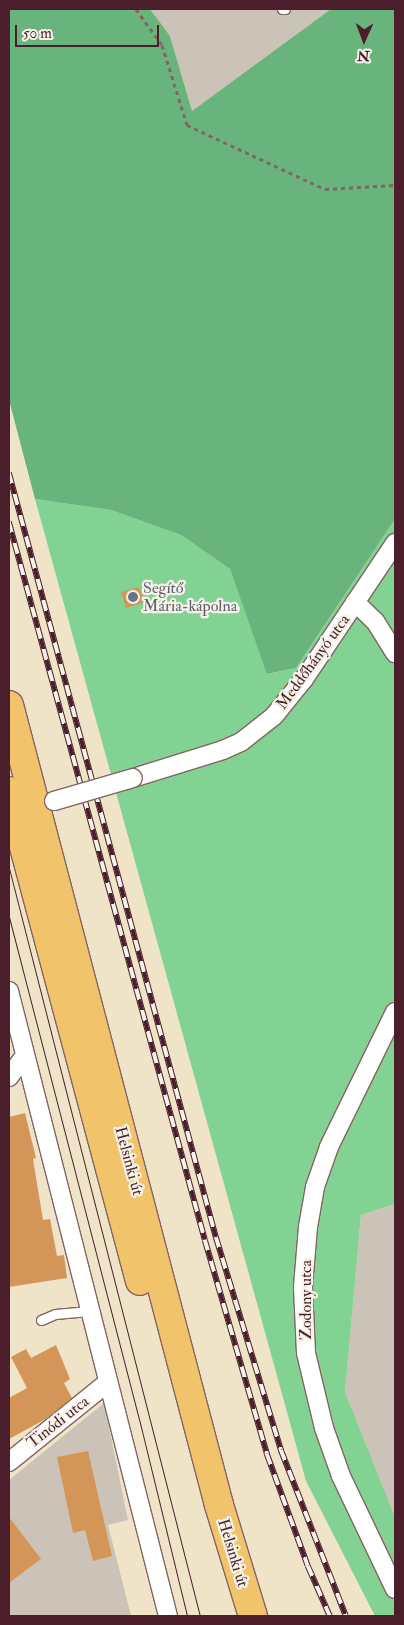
<!DOCTYPE html>
<meta charset="utf-8">
<style>
body{margin:0}
#map{position:relative;width:404px;height:1625px;overflow:hidden;background:#efe4c8;font-family:"IM FELL Double Pica",serif}
div>[style]{position:absolute}
.industrial>*{inset:0;background:#cbc3b8}
.green>*{inset:0;background:#82d293}
.forest>*{inset:0;background:#69b47d}
.building>*{inset:0;background:#d49658}
.path>*{height:3px;margin-top:-1.5px;transform-origin:0;background:repeating-linear-gradient(90deg,#846462 0 4px,transparent 0 8px)}
.roads{filter:drop-shadow(1px 0 #846462) drop-shadow(-1px 0 #846462) drop-shadow(0 1px #846462) drop-shadow(0 -1px #846462)}
.lane>*{height:9px;margin:-4.5px;padding:0 4.5px;transform-origin:4.5px;border-radius:4.5px;background:#fff}
.street>*{height:18px;margin:-9px;padding:0 9px;transform-origin:9px;border-radius:9px;background:#fff}
.primary>*{height:28px;margin:-14px;padding:0 14px;transform-origin:14px;border-radius:14px;background:#f1c36a}
.tram>*{height:1px;margin:-0.5px;padding:0 0.5px;transform-origin:0.5px;border-radius:0.5px;background:#4a1f2b}
.rail>*{height:5.5px;margin-top:-2.75px;transform-origin:0;background:repeating-linear-gradient(90deg,#f7f3e8 0 11px,#4a1f2b 0 22px);box-sizing:border-box;border-block:1px solid #4a1f2b}
.bridges{filter:drop-shadow(1px 0 #846462) drop-shadow(-1px 0 #846462) drop-shadow(0 1px #846462) drop-shadow(0 -1px #846462)}
.street-bridge>*{height:18px;margin:-9px;padding:0 9px;transform-origin:9px;border-radius:9px;background:#fff}
.dots>*{width:14px;height:14px;translate:-50% -50%;box-sizing:border-box;border:2px solid #f7f3e8;border-radius:50%}
span{translate:-50% -50%;white-space:nowrap;text-align:center;line-height:1.15;-webkit-text-stroke:4.5px #f7f3e8;paint-order:stroke}
.worship-label{font-size:16px;color:#5b616d}
.left{translate:0 -50%;text-align:left}
.street-label{font-size:16px;color:#4a1f2b}
.frame{position:absolute;inset:0;border:10px solid #4a1f2b;pointer-events:none}
.north{position:absolute;left:339px;top:15px;width:50px;height:50px;-webkit-text-stroke:4px #f7f3e8;paint-order:stroke;rotate:182deg;font-size:14px;font-weight:700;line-height:20px;text-align:center;color:#4a1f2b}
.north::after{content:'';display:block;margin:auto;width:18px;height:22px;background:#4a1f2b;clip-path:polygon(50% 0,100% 100%,50% 72%,0 100%)}
.scale{position:absolute;left:15px;top:25px;width:144px;height:22px;box-sizing:border-box;border:2px solid #4a1f2b;border-top:0;padding-left:6px;font-size:15px;line-height:18px;white-space:nowrap;color:#4a1f2b;-webkit-text-stroke:4px #f7f3e8;paint-order:stroke}
</style>
<div id="map">
<div class="industrial">
<i style="clip-path:polygon(150px 9px,331px 9px,192px 111px,170px 36px)"></i>
<i style="clip-path:polygon(395px 1204px,395px 1517px,345px 1392px,361px 1215px)"></i>
<i style="clip-path:polygon(104px 1403px,128px 1520px,108px 1525px,131px 1616px,9px 1616px,9px 1480px)"></i>
</div>
<div class="green">
<i style="clip-path:polygon(35px 499px,111px 510px,181px 535px,230px 569px,268px 674px,296px 668px,395px 519px,395px 1204px,361px 1215px,345px 1392px,395px 1517px,395px 1616px,375px 1616px,306px 1481px)"></i>
</div>
<div class="forest">
<i style="clip-path:polygon(9px 9px,150px 9px,170px 36px,192px 111px,331px 9px,395px 9px,395px 519px,296px 668px,267px 674px,230px 569px,181px 535px,111px 510px,35px 499px,9px 400px)"></i>
</div>
<div class="building">
<i style="clip-path:polygon(139px 587px,145px 602px,126px 608px,121px 592px)"></i>
<i style="clip-path:polygon(25px 1113px,36px 1158px,33px 1159px,43px 1220px,50px 1219px,57px 1256px,64px 1255px,67px 1278px,9px 1287px,9px 1117px)"></i>
<i style="clip-path:polygon(56px 1345px,70px 1379px,64px 1383px,72px 1398px,44px 1420px,9px 1439px,9px 1398px,27px 1388px,11px 1357px,26px 1349px,31px 1358px)"></i>
<i style="clip-path:polygon(88px 1451px,112px 1556px,93px 1561px,85px 1530px,73px 1533px,57px 1457px)"></i>
<i style="clip-path:polygon(9px 1517px,41px 1559px,9px 1583px)"></i>
</div>
<div class="path">
<i style="left:136px;top:9px;width:44px;rotate:54.2deg"></i>
<i style="left:162px;top:45px;width:84px;rotate:72.6deg"></i>
<i style="left:187px;top:125px;width:152px;rotate:24.9deg"></i>
<i style="left:325px;top:189px;width:70px;rotate:-3.3deg"></i>
</div>
<div class="roads">
<div class="lane">
<i style="left:282px;top:9px;width:3px"></i>
<i style="left:41px;top:1320px;width:15px;rotate:-23deg"></i>
<i style="left:55px;top:1314px;width:34px;rotate:-5deg"></i>
</div>
<div class="street">
<i style="left:355px;top:602px;width:28px;rotate:44deg"></i>
<i style="left:375px;top:621px;width:38px;rotate:58deg"></i>
<i style="left:133px;top:778px;width:94px;rotate:-17.3deg"></i>
<i style="left:223px;top:750px;width:20px;rotate:-24deg"></i>
<i style="left:241px;top:742px;width:42px;rotate:-38.2deg"></i>
<i style="left:274px;top:716px;width:48px;rotate:-51deg"></i>
<i style="left:304px;top:679px;width:164px;rotate:-56.2deg"></i>
<i style="left:9px;top:991px;width:645px;rotate:75.73deg"></i>
<i style="left:395px;top:1012px;width:150px;rotate:116.1deg"></i>
<i style="left:329px;top:1147px;width:42px;rotate:109.3deg"></i>
<i style="left:315px;top:1187px;width:41px;rotate:99.9deg"></i>
<i style="left:308px;top:1227px;width:60px;rotate:94.8deg"></i>
<i style="left:303px;top:1287px;width:66px;rotate:87.4deg"></i>
<i style="left:306px;top:1353px;width:77px;rotate:76.5deg"></i>
<i style="left:324px;top:1428px;width:51px;rotate:70.5deg"></i>
<i style="left:341px;top:1476px;width:125px;rotate:64.5deg"></i>
<i style="left:9px;top:1077px;width:26px;rotate:-53deg"></i>
<i style="left:9px;top:1462px;width:126px;rotate:-38.9deg"></i>
</div>
<div class="primary">
<i style="left:9px;top:705px;width:827px;rotate:75.29deg"></i>
<i style="left:219px;top:1505px;width:116px;rotate:73deg"></i>
<i style="left:9px;top:791px;width:507px;rotate:75.03deg"></i>
</div>
</div>
<div class="tram">
<i style="left:9px;top:868px;width:772px;rotate:75.68deg"></i>
<i style="left:9px;top:917px;width:527px;rotate:75.49deg"></i>
<i style="left:141px;top:1427px;width:195px;rotate:76.3deg"></i>
</div>
<div class="rail">
<i style="left:9px;top:473px;width:792px;rotate:74.84deg"></i>
<i style="left:216px;top:1237px;width:223px;rotate:73deg"></i>
<i style="left:281px;top:1450px;width:178px;rotate:68.6deg"></i>
<i style="left:9px;top:522px;width:744px;rotate:74.73deg"></i>
<i style="left:205px;top:1240px;width:223px;rotate:73.8deg"></i>
<i style="left:267px;top:1454px;width:119px;rotate:69.9deg"></i>
<i style="left:308px;top:1566px;width:55px;rotate:66.3deg"></i>
</div>
<div class="bridges">
<div class="street-bridge">
<i style="left:54px;top:801px;width:82px;rotate:-16.2deg"></i>
</div>
</div>
<div class="dots">
<i style="left:133px;top:597px;background:#6b7280"></i>
</div>
<div class="worship-label">
<span class="left" style="left:143px;top:597px">Segítő<br>Mária-kápolna</span>
</div>
<div class="street-label">
<span style="left:313px;top:662px;rotate:-54deg">Meddőhányó utca</span>
<span style="left:129px;top:1161px;rotate:75deg">Helsinki út</span>
<span style="left:306px;top:1300px;rotate:-90deg">Zodony utca</span>
<span style="left:58px;top:1422px;rotate:-38deg">Tinódi utca</span>
<span style="left:233px;top:1553px;rotate:73deg">Helsinki út</span>
</div>
<div class="frame"></div>
<div class="north">N</div>
<div class="scale">50 m</div>
</div>
